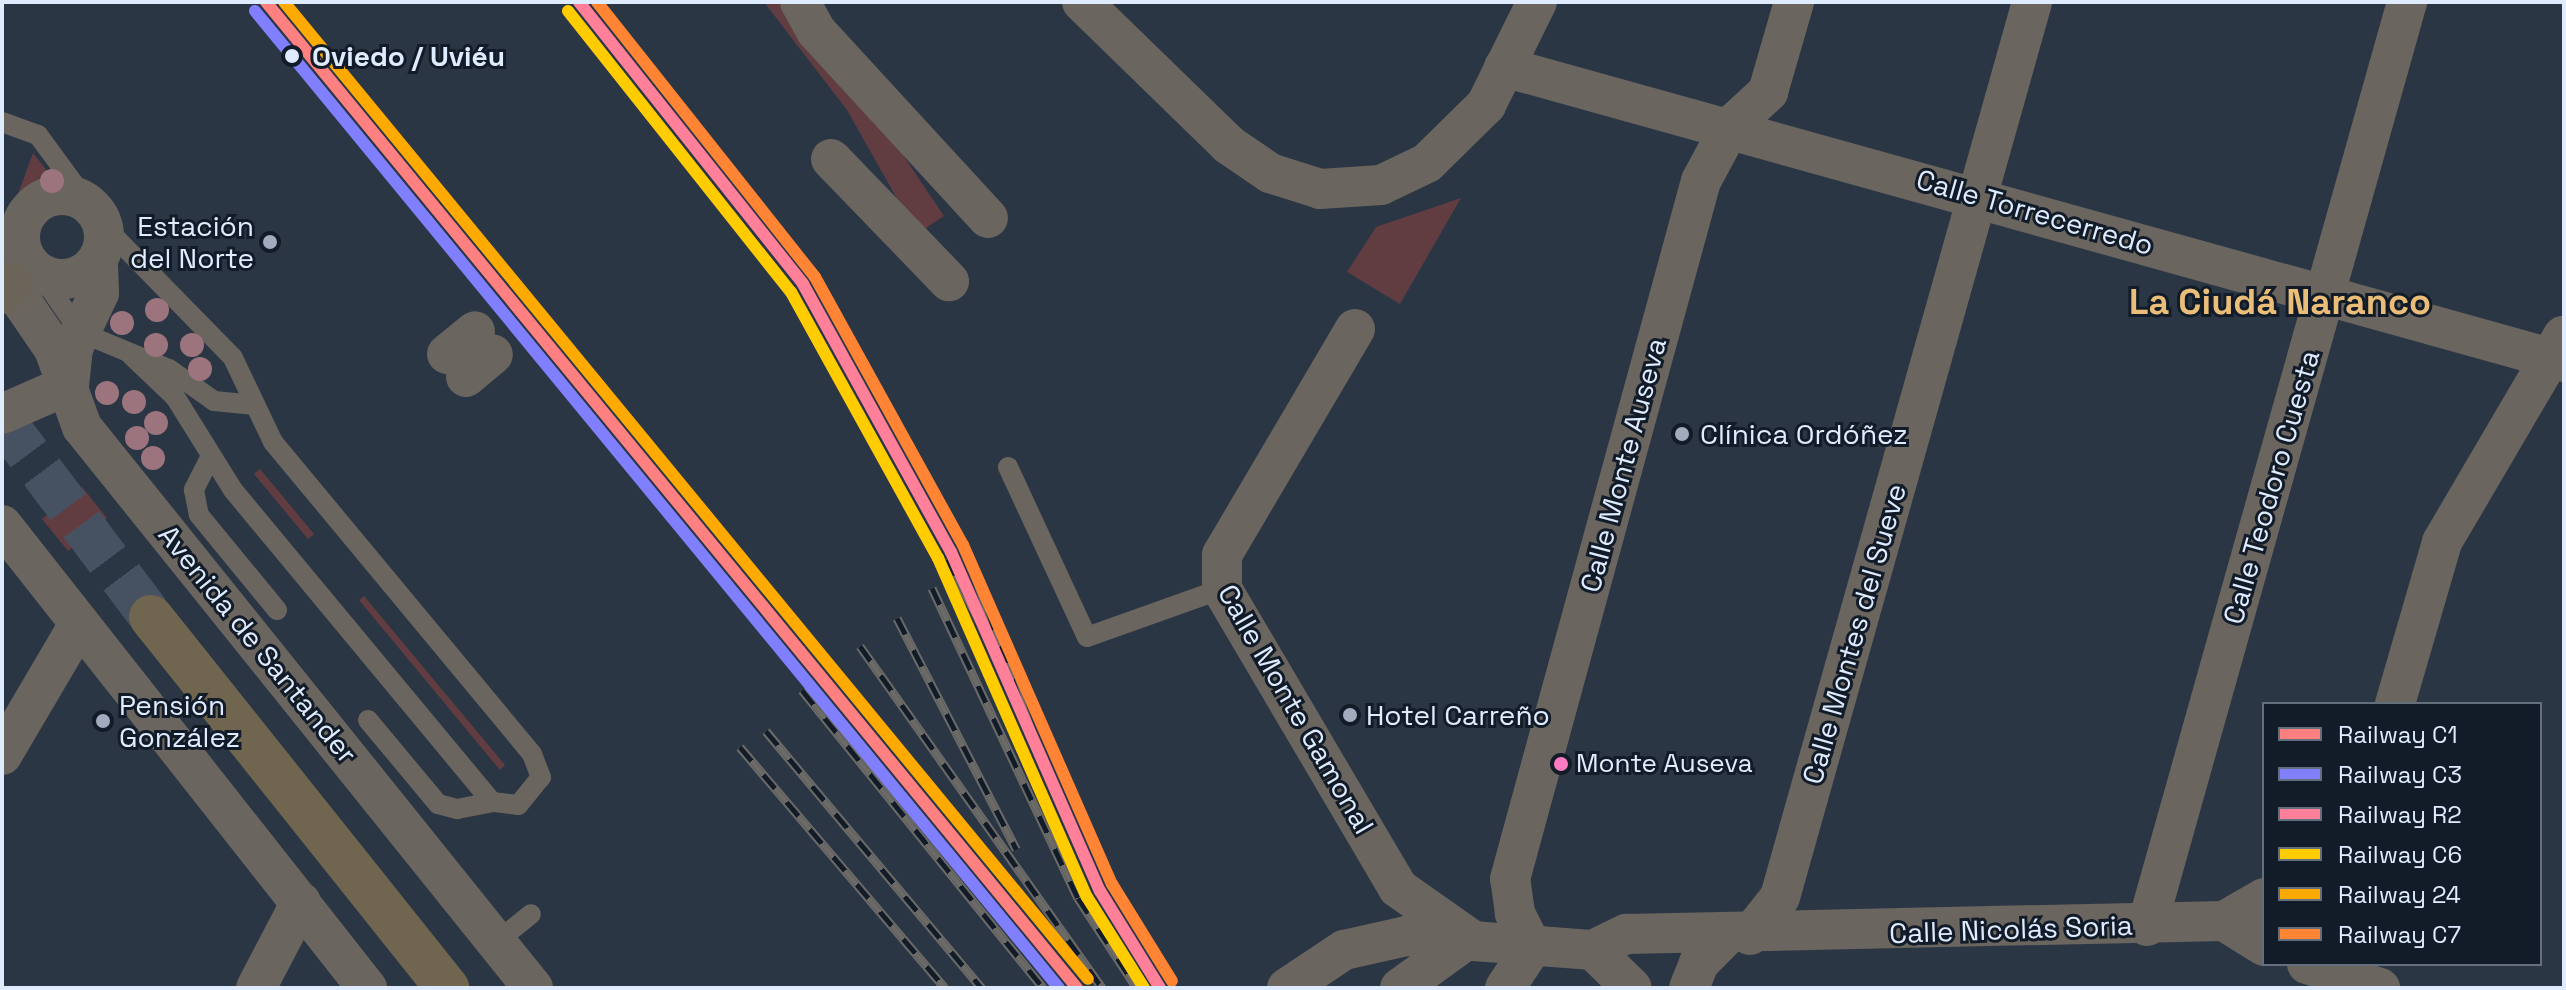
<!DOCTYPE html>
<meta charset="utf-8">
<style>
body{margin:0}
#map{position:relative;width:2566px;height:990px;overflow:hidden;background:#2b3645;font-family:"Space Grotesk",sans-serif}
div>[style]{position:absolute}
.green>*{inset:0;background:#613d41}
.highway-tunnel>*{height:44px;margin-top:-22px;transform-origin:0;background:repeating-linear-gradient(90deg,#465161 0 44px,transparent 0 66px)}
.lane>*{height:20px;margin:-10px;padding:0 10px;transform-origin:10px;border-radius:10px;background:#6a655e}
.street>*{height:40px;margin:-20px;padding:0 20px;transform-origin:20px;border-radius:20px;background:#6a655e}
.street>.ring{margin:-20px;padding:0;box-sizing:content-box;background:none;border:40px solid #6a655e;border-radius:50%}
.secondary>*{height:44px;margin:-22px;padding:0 22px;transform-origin:22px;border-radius:22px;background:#6c6458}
.highway>*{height:44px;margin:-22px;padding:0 22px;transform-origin:22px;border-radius:22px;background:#70654f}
.rail>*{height:9px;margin-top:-4.5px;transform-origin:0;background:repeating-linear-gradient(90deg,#121b28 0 18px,#6b6a67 0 36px);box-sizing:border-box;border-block:2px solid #6b6a67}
.rail-1>*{height:12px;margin:-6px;padding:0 6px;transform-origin:6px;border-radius:6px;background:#ff8080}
.rail-2>*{height:12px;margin:-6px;padding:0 6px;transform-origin:6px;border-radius:6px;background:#8080ff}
.rail-3>*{height:12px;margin:-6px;padding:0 6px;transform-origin:6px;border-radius:6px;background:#ff8098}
.rail-4>*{height:12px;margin:-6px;padding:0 6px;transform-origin:6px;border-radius:6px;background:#fc0}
.rail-5>*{height:12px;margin:-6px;padding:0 6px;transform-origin:6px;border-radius:6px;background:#fa0}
.rail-6>*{height:12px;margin:-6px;padding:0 6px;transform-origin:6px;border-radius:6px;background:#ff8433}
.trees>*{width:24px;height:24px;margin:-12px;border-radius:50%;background:#9c747d}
.dots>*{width:22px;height:22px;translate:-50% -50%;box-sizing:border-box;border:4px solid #121b28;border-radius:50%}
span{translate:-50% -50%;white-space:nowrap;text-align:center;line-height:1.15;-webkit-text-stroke:6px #121b28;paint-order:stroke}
.bus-label{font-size:26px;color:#dfecff}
.left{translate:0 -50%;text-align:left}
.stop-label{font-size:28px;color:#dfecff;font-weight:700}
.street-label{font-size:28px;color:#dfecff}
.poi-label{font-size:28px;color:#dfecff}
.right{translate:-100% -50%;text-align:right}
.district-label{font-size:36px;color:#eabe79;font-weight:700}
.frame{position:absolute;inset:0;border:4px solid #dfecff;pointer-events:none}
.legend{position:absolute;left:2262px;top:702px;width:280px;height:264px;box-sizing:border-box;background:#121b28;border:2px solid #646f7e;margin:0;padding:10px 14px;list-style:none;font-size:24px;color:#dfecff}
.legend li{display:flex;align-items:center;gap:16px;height:40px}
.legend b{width:40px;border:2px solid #646f7e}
</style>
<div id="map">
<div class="green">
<i style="clip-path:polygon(764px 2px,800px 2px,944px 216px,917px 234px,847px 110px)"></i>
<i style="clip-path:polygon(33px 153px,56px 182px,7px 224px)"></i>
<i style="clip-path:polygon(1461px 198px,1400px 304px,1347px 272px,1376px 227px)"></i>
<i style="clip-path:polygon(260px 469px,314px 534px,308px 539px,254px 474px)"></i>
<i style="clip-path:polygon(82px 487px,107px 518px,68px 551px,42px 519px)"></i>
<i style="clip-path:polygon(364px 596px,505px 765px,500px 770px,359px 600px)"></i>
</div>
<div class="highway-tunnel">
<i style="left:2px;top:419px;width:248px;rotate:53deg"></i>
</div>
<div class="lane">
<i style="left:2px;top:122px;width:38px;rotate:20deg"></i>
<i style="left:38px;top:135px;width:84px;rotate:53.7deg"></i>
<i style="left:102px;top:224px;width:187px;rotate:45.6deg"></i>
<i style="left:233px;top:358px;width:93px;rotate:64.5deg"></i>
<i style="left:273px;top:442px;width:405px;rotate:50.3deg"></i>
<i style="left:532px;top:754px;width:25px;rotate:69deg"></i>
<i style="left:541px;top:777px;width:36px;rotate:129deg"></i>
<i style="left:518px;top:805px;width:26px;rotate:-173deg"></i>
<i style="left:492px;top:802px;width:405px;rotate:-129.7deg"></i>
<i style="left:233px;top:490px;width:110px;rotate:-121.9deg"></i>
<i style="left:175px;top:397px;width:62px;rotate:-136.3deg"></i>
<i style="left:40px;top:274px;width:70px;rotate:55.4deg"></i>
<i style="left:80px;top:332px;width:96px;rotate:22.6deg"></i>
<i style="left:169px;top:369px;width:55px;rotate:35.4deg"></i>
<i style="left:214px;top:401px;width:41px;rotate:5.6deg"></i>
<i style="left:211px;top:456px;width:38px;rotate:117deg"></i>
<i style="left:194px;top:490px;width:25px;rotate:79deg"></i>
<i style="left:199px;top:515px;width:123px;rotate:50.6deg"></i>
<i style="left:1008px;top:467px;width:187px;rotate:65.1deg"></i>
<i style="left:1087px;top:637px;width:143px;rotate:-19.6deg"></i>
<i style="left:368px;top:720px;width:109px;rotate:50.2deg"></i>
<i style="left:438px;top:804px;width:20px;rotate:15deg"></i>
<i style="left:457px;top:809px;width:36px;rotate:-11deg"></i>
<i style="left:499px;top:940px;width:41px;rotate:-39.1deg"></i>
</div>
<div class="street">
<i style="left:800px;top:2px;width:33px;rotate:61deg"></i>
<i style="left:816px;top:31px;width:254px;rotate:47.4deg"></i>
<i style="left:1082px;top:2px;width:205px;rotate:44.2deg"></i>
<i style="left:1229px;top:145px;width:50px;rotate:34.3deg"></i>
<i style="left:1270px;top:173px;width:52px;rotate:17.7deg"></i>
<i style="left:1320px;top:189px;width:61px;rotate:-3.8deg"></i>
<i style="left:1381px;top:185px;width:51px;rotate:-25.6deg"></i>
<i style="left:1427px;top:163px;width:83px;rotate:-44.5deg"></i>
<i style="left:1486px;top:105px;width:115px;rotate:-63.7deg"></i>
<i style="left:1504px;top:67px;width:1100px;rotate:15.55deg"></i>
<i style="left:831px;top:159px;width:170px;rotate:46deg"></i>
<i class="ring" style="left:20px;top:195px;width:44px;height:44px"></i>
<i style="left:2px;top:273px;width:92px;rotate:55.6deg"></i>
<i style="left:54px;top:349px;width:83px;rotate:70.3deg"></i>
<i style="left:82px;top:427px;width:720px;rotate:51.2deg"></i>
<i style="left:1355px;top:329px;width:262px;rotate:120.5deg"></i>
<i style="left:1222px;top:555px;width:34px;rotate:90deg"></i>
<i style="left:1222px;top:589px;width:347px;rotate:59.5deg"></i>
<i style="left:1398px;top:888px;width:87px;rotate:35.2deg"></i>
<i style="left:447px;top:354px;width:36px;rotate:-39deg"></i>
<i style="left:466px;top:377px;width:35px;rotate:-40deg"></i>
<i style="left:69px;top:386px;width:38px;rotate:-84deg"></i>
<i style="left:73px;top:348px;width:61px;rotate:-64.7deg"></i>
<i style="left:99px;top:293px;width:33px;rotate:-92deg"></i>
<i style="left:2px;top:414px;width:55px;rotate:-23.7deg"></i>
<i style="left:2px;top:525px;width:590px;rotate:51.75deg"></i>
<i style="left:2395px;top:704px;width:169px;rotate:-73.8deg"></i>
<i style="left:2442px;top:542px;width:239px;rotate:-59.6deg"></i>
<i style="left:2px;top:755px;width:150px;rotate:-59.5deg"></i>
<i style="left:2224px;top:921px;width:46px;rotate:-29.9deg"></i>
<i style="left:2147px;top:926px;width:960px;rotate:-74.28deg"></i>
<i style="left:1750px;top:935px;width:48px;rotate:-51.7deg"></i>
<i style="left:1780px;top:897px;width:930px;rotate:-74.27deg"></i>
<i style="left:1532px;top:947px;width:38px;rotate:-117deg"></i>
<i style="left:1515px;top:913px;width:34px;rotate:-98deg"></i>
<i style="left:1510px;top:879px;width:724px;rotate:-74.7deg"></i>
<i style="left:1701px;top:181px;width:61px;rotate:-61.8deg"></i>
<i style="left:1730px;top:127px;width:52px;rotate:-42.6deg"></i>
<i style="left:1768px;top:92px;width:94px;rotate:-73.9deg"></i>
<i style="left:1593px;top:950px;width:54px;rotate:44.3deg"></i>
<i style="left:2307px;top:964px;width:77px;rotate:18.2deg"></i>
<i style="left:256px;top:988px;width:97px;rotate:-62.4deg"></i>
<i style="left:1287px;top:988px;width:69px;rotate:-33.7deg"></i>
<i style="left:1344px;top:950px;width:64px;rotate:-12.7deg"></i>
<i style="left:1406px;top:936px;width:188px;rotate:4.3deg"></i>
<i style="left:1593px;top:950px;width:37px;rotate:-26deg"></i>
<i style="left:1626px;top:934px;width:598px;rotate:-1.25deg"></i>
<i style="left:2224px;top:921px;width:47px;rotate:32deg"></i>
<i style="left:1400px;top:988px;width:85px;rotate:-35.9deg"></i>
<i style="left:1505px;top:988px;width:49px;rotate:-56.6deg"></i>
<i style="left:1689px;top:988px;width:27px;rotate:-68deg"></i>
<i style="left:1699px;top:963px;width:40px;rotate:-45deg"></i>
</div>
<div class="secondary">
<i style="left:2px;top:292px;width:11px;rotate:-45deg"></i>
</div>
<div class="highway">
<i style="left:151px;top:617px;width:475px;rotate:51.4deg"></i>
</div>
<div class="rail">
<i style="left:964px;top:544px;width:237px;rotate:70.3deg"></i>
<i style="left:947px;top:559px;width:72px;rotate:62deg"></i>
<i style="left:932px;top:588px;width:343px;rotate:64.8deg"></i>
<i style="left:1078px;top:898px;width:108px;rotate:56.8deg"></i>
<i style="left:897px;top:618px;width:260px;rotate:62.7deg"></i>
<i style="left:860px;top:646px;width:419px;rotate:54.7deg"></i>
<i style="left:802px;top:690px;width:383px;rotate:51deg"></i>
<i style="left:766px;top:731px;width:336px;rotate:50deg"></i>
<i style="left:740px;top:747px;width:316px;rotate:49.6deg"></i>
</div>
<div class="rail-1">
<i style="left:266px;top:2px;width:1277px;rotate:50.56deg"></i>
</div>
<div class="rail-2">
<i style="left:255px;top:11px;width:1265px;rotate:50.55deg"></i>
</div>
<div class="rail-3">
<i style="left:579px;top:2px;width:360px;rotate:51.5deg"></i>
<i style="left:803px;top:284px;width:306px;rotate:61.1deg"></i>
<i style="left:951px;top:552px;width:370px;rotate:66.3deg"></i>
<i style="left:1100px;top:891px;width:114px;rotate:58.3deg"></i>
</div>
<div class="rail-4">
<i style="left:568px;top:11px;width:359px;rotate:51.6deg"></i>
<i style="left:791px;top:292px;width:304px;rotate:61.1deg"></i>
<i style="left:938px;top:558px;width:370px;rotate:66.3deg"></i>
<i style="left:1087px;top:897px;width:107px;rotate:57.9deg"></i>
</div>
<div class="rail-5">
<i style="left:284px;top:2px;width:1265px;rotate:50.55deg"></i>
</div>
<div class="rail-6">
<i style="left:597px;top:2px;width:351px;rotate:51.6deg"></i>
<i style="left:815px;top:277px;width:306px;rotate:61.1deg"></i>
<i style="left:963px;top:545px;width:370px;rotate:66.3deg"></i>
<i style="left:1112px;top:884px;width:114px;rotate:58.3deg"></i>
</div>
<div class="trees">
<i style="left:52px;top:181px"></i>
<i style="left:157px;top:310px"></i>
<i style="left:122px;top:323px"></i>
<i style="left:156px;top:345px"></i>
<i style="left:192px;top:345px"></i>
<i style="left:200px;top:369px"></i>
<i style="left:107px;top:393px"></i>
<i style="left:134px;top:402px"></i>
<i style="left:156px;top:423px"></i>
<i style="left:137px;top:438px"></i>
<i style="left:153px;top:458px"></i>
</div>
<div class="dots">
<i style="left:292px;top:56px;background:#dfecff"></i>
<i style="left:270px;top:242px;background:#a0acbe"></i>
<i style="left:1682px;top:434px;background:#a0acbe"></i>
<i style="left:1350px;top:715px;background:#a0acbe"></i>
<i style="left:103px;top:721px;background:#a0acbe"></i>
<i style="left:1561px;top:764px;background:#fe7ac1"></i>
</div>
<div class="bus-label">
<span class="left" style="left:1576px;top:764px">Monte Auseva</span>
</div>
<div class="stop-label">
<span class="left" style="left:312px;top:56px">Oviedo / Uviéu</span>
</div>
<div class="street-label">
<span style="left:2035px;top:212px;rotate:16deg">Calle Torrecerredo</span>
<span style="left:1623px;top:465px;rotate:-75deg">Calle Monte Auseva</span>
<span style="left:2271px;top:487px;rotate:-74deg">Calle Teodoro Cuesta</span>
<span style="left:1854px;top:634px;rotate:-74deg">Calle Montes del Sueve</span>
<span style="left:258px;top:644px;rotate:51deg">Avenida de Santander</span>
<span style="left:1296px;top:709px;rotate:60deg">Calle Monte Gamonal</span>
<span style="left:2011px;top:929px;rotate:-2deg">Calle Nicolás Soria</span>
</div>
<div class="poi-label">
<span class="right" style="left:254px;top:242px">Estación<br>del Norte</span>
<span class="left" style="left:1700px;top:434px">Clínica Ordóñez</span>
<span class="left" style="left:119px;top:721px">Pensión<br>González</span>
<span class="left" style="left:1366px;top:715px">Hotel Carreño</span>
</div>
<div class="district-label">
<span style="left:2280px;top:303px">La Ciudá Naranco</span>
</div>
<div class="frame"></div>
<ul class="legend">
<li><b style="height:10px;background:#ff8080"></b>Railway C1</li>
<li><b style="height:10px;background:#8080ff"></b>Railway C3</li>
<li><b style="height:10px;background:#ff8098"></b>Railway R2</li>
<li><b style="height:10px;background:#fc0"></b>Railway C6</li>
<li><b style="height:10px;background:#fa0"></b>Railway 24</li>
<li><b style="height:10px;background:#ff8433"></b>Railway C7</li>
</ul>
</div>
